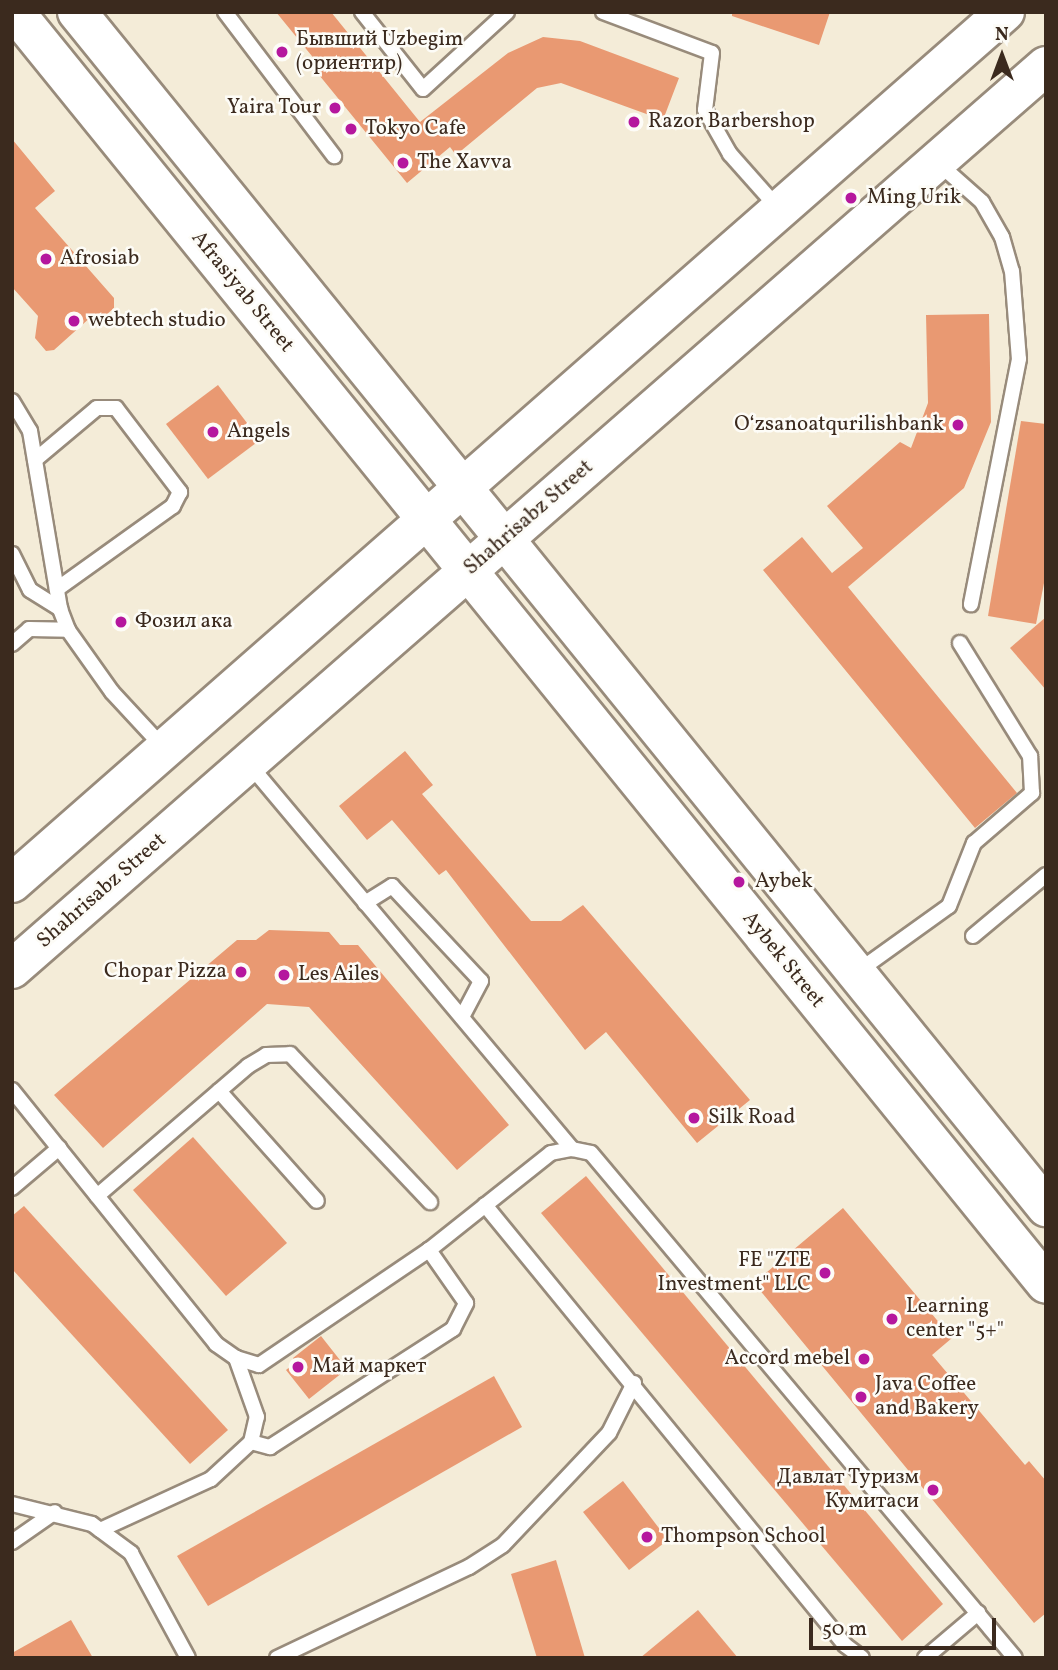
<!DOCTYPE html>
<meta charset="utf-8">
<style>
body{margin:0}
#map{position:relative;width:1058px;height:1670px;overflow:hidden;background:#f4ecd8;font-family:Vollkorn,serif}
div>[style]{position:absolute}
.building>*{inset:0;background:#e99972}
.roads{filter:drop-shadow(2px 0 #988b7b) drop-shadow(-2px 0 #988b7b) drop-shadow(0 2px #988b7b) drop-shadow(0 -2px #988b7b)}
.service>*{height:14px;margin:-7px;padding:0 7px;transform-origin:7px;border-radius:7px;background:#fff}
.primary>*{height:38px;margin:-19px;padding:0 19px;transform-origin:19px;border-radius:19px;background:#fff}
.dots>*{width:19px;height:19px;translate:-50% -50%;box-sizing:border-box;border:4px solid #fdfcf7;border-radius:50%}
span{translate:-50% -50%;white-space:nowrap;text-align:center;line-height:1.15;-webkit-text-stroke:5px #fdfcf7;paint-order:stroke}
.poi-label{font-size:21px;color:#3b2a1e}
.left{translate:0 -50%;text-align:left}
.right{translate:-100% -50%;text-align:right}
.street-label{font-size:21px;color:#3b2a1e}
.frame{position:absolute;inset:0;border:14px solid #3b2a1e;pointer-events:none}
.north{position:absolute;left:967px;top:21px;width:70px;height:70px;-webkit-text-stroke:5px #fdfcf7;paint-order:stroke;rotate:0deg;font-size:19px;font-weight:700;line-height:28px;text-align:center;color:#3b2a1e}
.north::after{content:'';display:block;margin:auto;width:24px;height:32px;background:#3b2a1e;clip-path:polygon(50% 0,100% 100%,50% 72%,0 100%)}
.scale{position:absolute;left:809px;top:1618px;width:187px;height:32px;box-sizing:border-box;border:4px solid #3b2a1e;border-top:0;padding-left:9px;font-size:21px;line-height:24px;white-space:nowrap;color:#3b2a1e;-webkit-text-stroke:5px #fdfcf7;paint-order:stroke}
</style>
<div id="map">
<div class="building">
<i style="clip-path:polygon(276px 12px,331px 12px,420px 122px,508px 53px,543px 37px,580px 41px,679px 78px,663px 120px,561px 83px,537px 88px,456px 155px,450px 147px,407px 183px,315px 70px,320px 66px)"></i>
<i style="clip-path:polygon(732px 12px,830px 12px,819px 45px,732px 16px)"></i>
<i style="clip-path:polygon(12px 139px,55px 191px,35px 208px,114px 298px,114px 308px,97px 323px,92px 316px,54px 350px,46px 351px,35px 338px,38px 316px,12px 287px)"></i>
<i style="clip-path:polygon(989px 314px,991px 422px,964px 488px,848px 587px,1017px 793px,975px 828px,763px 570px,802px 537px,832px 573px,863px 548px,827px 506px,900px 442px,911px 448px,928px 403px,926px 315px)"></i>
<i style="clip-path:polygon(218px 385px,260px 440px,208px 479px,166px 424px)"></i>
<i style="clip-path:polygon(1021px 421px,1046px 424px,1046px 573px,1036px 624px,988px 616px)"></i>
<i style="clip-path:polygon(1046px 617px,1046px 690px,1010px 648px)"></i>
<i style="clip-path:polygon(405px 751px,433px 785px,422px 794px,531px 921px,561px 921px,583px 905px,750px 1100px,697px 1143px,606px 1032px,585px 1050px,446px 870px,439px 875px,392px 820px,367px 840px,339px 806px)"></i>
<i style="clip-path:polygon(269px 930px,329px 932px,340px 945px,358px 945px,509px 1125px,457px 1170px,309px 1007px,267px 1004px,103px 1148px,54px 1095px,237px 940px,256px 940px)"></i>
<i style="clip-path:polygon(193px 1137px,287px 1243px,226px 1296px,133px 1190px)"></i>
<i style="clip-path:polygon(586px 1176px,943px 1604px,902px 1641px,541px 1213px)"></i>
<i style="clip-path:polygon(24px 1206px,228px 1430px,190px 1464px,12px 1269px,12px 1216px)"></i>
<i style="clip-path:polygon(843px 1208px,952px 1338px,932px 1355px,1025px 1465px,1029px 1461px,1046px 1481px,1046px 1613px,1034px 1623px,754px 1283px)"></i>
<i style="clip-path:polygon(321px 1336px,347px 1369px,309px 1399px,286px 1370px,296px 1362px,293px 1358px)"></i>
<i style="clip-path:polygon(494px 1376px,522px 1427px,208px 1606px,177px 1556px)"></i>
<i style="clip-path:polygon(623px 1481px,668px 1540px,629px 1570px,583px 1512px)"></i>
<i style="clip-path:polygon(556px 1560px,585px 1658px,537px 1658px,511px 1574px)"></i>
<i style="clip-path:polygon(698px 1610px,738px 1658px,640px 1658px)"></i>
<i style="clip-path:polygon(71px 1620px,93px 1658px,12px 1658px,12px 1653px)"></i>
</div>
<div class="roads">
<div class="service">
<i style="left:225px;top:12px;width:181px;rotate:52.9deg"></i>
<i style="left:362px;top:12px;width:98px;rotate:51.6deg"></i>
<i style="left:423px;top:89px;width:114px;rotate:-42.5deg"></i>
<i style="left:603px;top:12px;width:116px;rotate:20.6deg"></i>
<i style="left:712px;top:53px;width:57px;rotate:97deg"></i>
<i style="left:705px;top:110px;width:51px;rotate:60.4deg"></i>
<i style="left:730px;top:154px;width:72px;rotate:48.4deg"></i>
<i style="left:937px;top:162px;width:60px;rotate:41.6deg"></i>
<i style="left:982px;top:202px;width:40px;rotate:60.3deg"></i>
<i style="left:1002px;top:237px;width:35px;rotate:74deg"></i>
<i style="left:1012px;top:271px;width:88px;rotate:85.5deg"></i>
<i style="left:1019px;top:359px;width:250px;rotate:101.1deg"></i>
<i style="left:12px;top:401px;width:35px;rotate:59deg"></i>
<i style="left:30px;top:431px;width:181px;rotate:80.4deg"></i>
<i style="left:60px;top:609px;width:22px;rotate:69deg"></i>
<i style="left:68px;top:630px;width:76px;rotate:54.6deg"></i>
<i style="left:112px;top:692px;width:75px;rotate:47.2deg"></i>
<i style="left:35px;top:460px;width:81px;rotate:-40deg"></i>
<i style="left:97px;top:408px;width:19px"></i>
<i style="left:116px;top:408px;width:106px;rotate:52.7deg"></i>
<i style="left:180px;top:492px;width:16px;rotate:117deg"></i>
<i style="left:173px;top:506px;width:143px;rotate:144.4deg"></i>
<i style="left:12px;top:554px;width:40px;rotate:63.4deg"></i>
<i style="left:30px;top:590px;width:36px;rotate:32deg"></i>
<i style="left:12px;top:644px;width:23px;rotate:-41deg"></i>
<i style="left:29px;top:629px;width:39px;rotate:1deg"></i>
<i style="left:249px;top:764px;width:503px;rotate:50deg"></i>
<i style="left:365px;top:903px;width:32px;rotate:-32deg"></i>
<i style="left:392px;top:886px;width:130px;rotate:46.9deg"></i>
<i style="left:481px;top:981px;width:41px;rotate:117.8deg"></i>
<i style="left:973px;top:936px;width:95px;rotate:-39.9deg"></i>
<i style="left:857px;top:972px;width:113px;rotate:-35.7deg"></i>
<i style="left:949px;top:906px;width:68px;rotate:-68.4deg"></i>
<i style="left:974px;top:843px;width:77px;rotate:-40.8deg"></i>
<i style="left:1032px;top:793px;width:37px;rotate:-93deg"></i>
<i style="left:1030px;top:756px;width:133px;rotate:-121.8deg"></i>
<i style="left:12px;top:1090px;width:326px;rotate:51.2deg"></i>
<i style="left:216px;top:1344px;width:24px;rotate:35deg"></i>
<i style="left:236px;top:1358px;width:24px;rotate:17deg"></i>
<i style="left:259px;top:1365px;width:205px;rotate:-34.1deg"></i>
<i style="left:429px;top:1250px;width:156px;rotate:-38.5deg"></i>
<i style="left:551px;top:1153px;width:21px;rotate:-11deg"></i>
<i style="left:572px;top:1149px;width:19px;rotate:12deg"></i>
<i style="left:591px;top:1153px;width:659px;rotate:49.98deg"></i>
<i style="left:219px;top:1091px;width:147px;rotate:48.3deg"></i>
<i style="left:12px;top:1188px;width:62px;rotate:-40.4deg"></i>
<i style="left:97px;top:1196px;width:199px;rotate:-40.7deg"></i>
<i style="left:248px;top:1066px;width:21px;rotate:-31deg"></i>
<i style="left:266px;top:1055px;width:24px;rotate:-2deg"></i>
<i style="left:290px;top:1054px;width:204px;rotate:46.6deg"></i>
<i style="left:485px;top:1205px;width:569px;rotate:50.71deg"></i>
<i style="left:845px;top:1645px;width:21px;rotate:37deg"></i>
<i style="left:251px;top:1442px;width:20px;rotate:15deg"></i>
<i style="left:270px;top:1447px;width:218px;rotate:-32.8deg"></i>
<i style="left:453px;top:1329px;width:29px;rotate:-63deg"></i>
<i style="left:466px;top:1303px;width:65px;rotate:-124.9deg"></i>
<i style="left:12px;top:1504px;width:82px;rotate:14deg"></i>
<i style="left:92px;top:1524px;width:49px;rotate:36.6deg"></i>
<i style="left:131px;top:1553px;width:119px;rotate:61.5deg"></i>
<i style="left:100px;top:1530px;width:122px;rotate:-24.7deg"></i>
<i style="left:211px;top:1479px;width:54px;rotate:-42.8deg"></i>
<i style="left:251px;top:1442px;width:26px;rotate:-77deg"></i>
<i style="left:257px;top:1417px;width:63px;rotate:-109.6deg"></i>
<i style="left:12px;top:1542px;width:52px;rotate:-34.9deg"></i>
<i style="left:277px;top:1658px;width:212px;rotate:-25.4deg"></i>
<i style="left:469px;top:1567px;width:40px;rotate:-32.9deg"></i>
<i style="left:503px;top:1545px;width:154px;rotate:-46.6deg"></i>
<i style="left:609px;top:1433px;width:56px;rotate:-63.4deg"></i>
<i style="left:925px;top:1658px;width:70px;rotate:-40.3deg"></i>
</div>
<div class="primary">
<i style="left:15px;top:12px;width:1637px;rotate:50.97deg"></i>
<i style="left:77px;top:12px;width:1539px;rotate:50.96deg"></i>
<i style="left:12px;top:883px;width:1321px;rotate:-41.26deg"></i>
<i style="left:12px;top:969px;width:1373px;rotate:-41.13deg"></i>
</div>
</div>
<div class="dots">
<i style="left:282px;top:52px;background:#b5179e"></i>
<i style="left:335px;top:108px;background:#b5179e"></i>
<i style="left:634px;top:122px;background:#b5179e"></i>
<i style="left:351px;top:129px;background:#b5179e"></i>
<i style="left:403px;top:163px;background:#b5179e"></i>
<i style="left:851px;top:198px;background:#b5179e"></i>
<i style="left:46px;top:259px;background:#b5179e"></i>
<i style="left:74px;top:321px;background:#b5179e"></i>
<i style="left:958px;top:425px;background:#b5179e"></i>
<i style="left:213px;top:432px;background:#b5179e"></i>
<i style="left:121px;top:622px;background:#b5179e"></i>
<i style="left:739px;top:882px;background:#b5179e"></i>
<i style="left:241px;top:972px;background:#b5179e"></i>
<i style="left:284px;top:975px;background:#b5179e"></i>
<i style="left:694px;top:1118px;background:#b5179e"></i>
<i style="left:825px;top:1273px;background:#b5179e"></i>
<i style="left:892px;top:1319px;background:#b5179e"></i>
<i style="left:864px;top:1359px;background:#b5179e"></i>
<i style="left:298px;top:1367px;background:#b5179e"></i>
<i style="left:861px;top:1397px;background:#b5179e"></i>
<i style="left:933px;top:1490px;background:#b5179e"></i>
<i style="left:647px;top:1537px;background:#b5179e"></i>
</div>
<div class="poi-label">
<span class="left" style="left:296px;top:52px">Бывший Uzbegim<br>(ориентир)</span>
<span class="right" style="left:321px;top:108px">Yaira Tour</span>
<span class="left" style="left:648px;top:122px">Razor Barbershop</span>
<span class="left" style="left:365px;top:129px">Tokyo Cafe</span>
<span class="left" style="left:417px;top:163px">The Xavva</span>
<span class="left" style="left:867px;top:198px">Ming Urik</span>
<span class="left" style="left:60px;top:259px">Afrosiab</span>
<span class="left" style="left:88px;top:321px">webtech studio</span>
<span class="right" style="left:944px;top:425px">Oʻzsanoatqurilishbank</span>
<span class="left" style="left:227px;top:432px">Angels</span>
<span class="left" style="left:135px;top:622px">Фозил ака</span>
<span class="left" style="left:755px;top:882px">Aybek</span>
<span class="right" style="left:227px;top:972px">Chopar Pizza</span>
<span class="left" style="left:298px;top:975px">Les Ailes</span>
<span class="left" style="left:708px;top:1118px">Silk Road</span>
<span class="right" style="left:811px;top:1273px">FE "ZTE<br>Investment" LLC</span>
<span class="left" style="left:906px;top:1319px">Learning<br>center "5+"</span>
<span class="right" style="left:850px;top:1359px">Accord mebel</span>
<span class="left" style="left:312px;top:1367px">Май маркет</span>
<span class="left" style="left:875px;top:1397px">Java Coffee<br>and Bakery</span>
<span class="right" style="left:919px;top:1490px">Давлат Туризм<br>Кумитаси</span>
<span class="left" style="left:661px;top:1537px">Thompson School</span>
</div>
<div class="street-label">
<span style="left:242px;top:292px;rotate:51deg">Afrasiyab Street</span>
<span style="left:529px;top:518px;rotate:-41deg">Shahrisabz Street</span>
<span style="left:102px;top:891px;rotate:-41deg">Shahrisabz Street</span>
<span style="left:783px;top:960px;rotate:51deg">Aybek Street</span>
</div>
<div class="frame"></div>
<div class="north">N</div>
<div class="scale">50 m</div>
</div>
